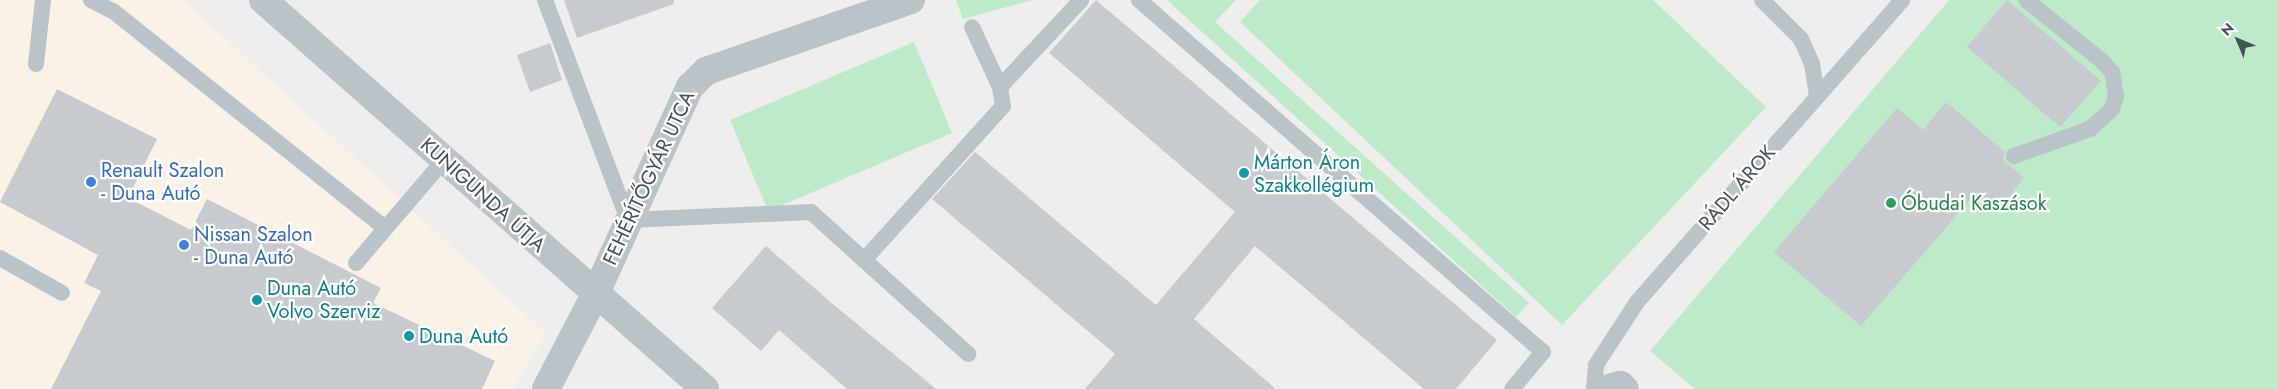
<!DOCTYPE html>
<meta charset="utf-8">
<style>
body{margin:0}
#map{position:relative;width:2278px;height:389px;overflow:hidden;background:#efeded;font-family:Jost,sans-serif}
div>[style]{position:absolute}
.commercial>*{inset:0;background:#faf2e7}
.green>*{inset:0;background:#beeaca}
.building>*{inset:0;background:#c7cbcf}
.service>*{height:16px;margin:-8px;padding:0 8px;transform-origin:8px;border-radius:8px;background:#b9c3c8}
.minor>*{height:28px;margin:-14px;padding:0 14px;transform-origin:14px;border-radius:14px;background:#b9c3c8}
.dots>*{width:14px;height:14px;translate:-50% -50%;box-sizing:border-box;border:2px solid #fff;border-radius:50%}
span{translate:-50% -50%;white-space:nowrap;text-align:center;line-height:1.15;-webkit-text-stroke:4.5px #fff;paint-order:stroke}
.culture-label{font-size:20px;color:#0d838f}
.left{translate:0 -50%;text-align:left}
.shop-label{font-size:20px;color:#366cbe}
.street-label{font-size:20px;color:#475258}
.leisure-label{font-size:20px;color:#27864d}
.north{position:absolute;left:2213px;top:15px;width:50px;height:50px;-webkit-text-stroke:4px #fff;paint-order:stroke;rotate:315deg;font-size:14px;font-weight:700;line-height:20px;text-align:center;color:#475258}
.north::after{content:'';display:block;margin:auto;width:18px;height:22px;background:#475258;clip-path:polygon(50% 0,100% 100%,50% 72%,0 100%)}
</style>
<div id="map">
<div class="commercial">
<i style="clip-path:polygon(0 0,183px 0,546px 333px,513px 389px,0 389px)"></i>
</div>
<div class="green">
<i style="clip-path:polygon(956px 0,1033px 0,963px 19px)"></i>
<i style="clip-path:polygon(1167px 0,1236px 0,1215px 22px,1529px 303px,1516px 317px)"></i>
<i style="clip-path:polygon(1260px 0,1653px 0,1766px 107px,1562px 325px,1240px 22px)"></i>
<i style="clip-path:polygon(1949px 0,2278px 0,2278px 389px,1695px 389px,1650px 351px)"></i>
<i style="clip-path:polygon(914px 42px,952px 133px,768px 211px,730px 120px)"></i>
</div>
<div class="building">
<i style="clip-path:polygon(564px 0,674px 0,674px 4px,577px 38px)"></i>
<i style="clip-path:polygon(1096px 0,1497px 340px,1456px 389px,1424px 389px,1255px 246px,1194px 319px,1276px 389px,1085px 389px,1115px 354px,932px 199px,975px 152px,1156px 305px,1235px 212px,1049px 53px)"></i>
<i style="clip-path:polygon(2007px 0,2101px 81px,2060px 127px,1967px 47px)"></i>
<i style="clip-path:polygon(550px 43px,562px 80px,530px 92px,517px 55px)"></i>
<i style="clip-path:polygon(57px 89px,157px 139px,128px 198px,191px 230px,207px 199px,381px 288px,373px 303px,495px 361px,482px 389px,51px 389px,101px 291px,84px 283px,98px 255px,0 202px)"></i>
<i style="clip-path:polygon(1946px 102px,2005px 152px,2003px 160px,2024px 178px,1995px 213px,1974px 195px,1861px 326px,1774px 252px,1897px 108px,1923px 130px)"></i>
<i style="clip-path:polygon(766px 246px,834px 305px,936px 389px,847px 389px,779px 330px,761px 351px,712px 308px)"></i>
</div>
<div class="service">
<i style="left:91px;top:0;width:25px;rotate:27deg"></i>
<i style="left:113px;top:11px;width:348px;rotate:38.6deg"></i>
<i style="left:545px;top:0;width:235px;rotate:69.3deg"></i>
<i style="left:628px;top:220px;width:183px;rotate:-2.5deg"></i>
<i style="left:811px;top:212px;width:212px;rotate:42.1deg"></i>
<i style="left:1139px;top:0;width:536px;rotate:41.07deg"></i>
<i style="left:1543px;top:352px;width:48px;rotate:130deg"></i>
<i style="left:1762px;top:0;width:55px;rotate:45deg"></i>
<i style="left:1801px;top:39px;width:27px;rotate:66deg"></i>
<i style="left:1812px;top:64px;width:33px;rotate:81deg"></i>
<i style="left:36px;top:64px;width:64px;rotate:-83.8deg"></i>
<i style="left:1000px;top:87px;width:119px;rotate:-47deg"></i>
<i style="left:2014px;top:156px;width:81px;rotate:-19.6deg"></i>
<i style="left:2090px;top:129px;width:30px;rotate:-42deg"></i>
<i style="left:2112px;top:109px;width:14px;rotate:-73deg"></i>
<i style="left:2116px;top:96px;width:24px;rotate:-99deg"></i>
<i style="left:2112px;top:72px;width:15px;rotate:-132deg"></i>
<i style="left:2102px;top:61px;width:97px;rotate:-141.2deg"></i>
<i style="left:0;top:258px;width:71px;rotate:29.4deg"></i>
<i style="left:864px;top:260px;width:207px;rotate:-47.9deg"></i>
<i style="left:1003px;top:106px;width:19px;rotate:-99deg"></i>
<i style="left:1000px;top:87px;width:66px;rotate:-115deg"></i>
<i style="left:356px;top:263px;width:135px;rotate:-49.5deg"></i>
<i style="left:1594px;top:389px;width:24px;rotate:-85deg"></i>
<i style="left:1596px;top:365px;width:75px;rotate:-56.9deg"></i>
<i style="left:1637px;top:302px;width:402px;rotate:-48.7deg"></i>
</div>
<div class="minor">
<i style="left:263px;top:0;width:589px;rotate:41.35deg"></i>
<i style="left:546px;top:389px;width:106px;rotate:-62.5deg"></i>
<i style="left:595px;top:295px;width:229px;rotate:-65.5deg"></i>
<i style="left:690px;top:87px;width:23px;rotate:-45deg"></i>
<i style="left:706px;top:71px;width:217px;rotate:-19.1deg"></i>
<i style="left:1605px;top:389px;width:16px;rotate:-15deg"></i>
<i style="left:1620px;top:385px;width:6px;rotate:39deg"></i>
</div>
<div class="dots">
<i style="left:1244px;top:173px;background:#0f9aa8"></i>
<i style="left:91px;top:182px;background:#3f7fe0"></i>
<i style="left:1891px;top:203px;background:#2e9e5b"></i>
<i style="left:184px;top:245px;background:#3f7fe0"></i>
<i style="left:257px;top:300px;background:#0f9aa8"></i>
<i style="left:409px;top:336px;background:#0f9aa8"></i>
</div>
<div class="culture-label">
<span class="left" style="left:1254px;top:174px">Márton Áron<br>Szakkollégium</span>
<span class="left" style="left:267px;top:300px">Duna Autó<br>Volvo Szerviz</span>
<span class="left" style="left:419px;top:336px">Duna Autó</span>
</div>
<div class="shop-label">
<span class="left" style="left:101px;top:182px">Renault Szalon<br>- Duna Autó</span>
<span class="left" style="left:194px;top:246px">Nissan Szalon<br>- Duna Autó</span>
</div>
<div class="street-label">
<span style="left:649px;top:178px;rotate:-65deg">FEHÉRÍTŐGYÁR UTCA</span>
<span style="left:1737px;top:188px;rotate:-49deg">RÁDL ÁROK</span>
<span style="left:483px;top:195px;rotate:42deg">KUNIGUNDA ÚTJA</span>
</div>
<div class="leisure-label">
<span class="left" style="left:1901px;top:203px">Óbudai Kaszások</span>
</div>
<div class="north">N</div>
</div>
